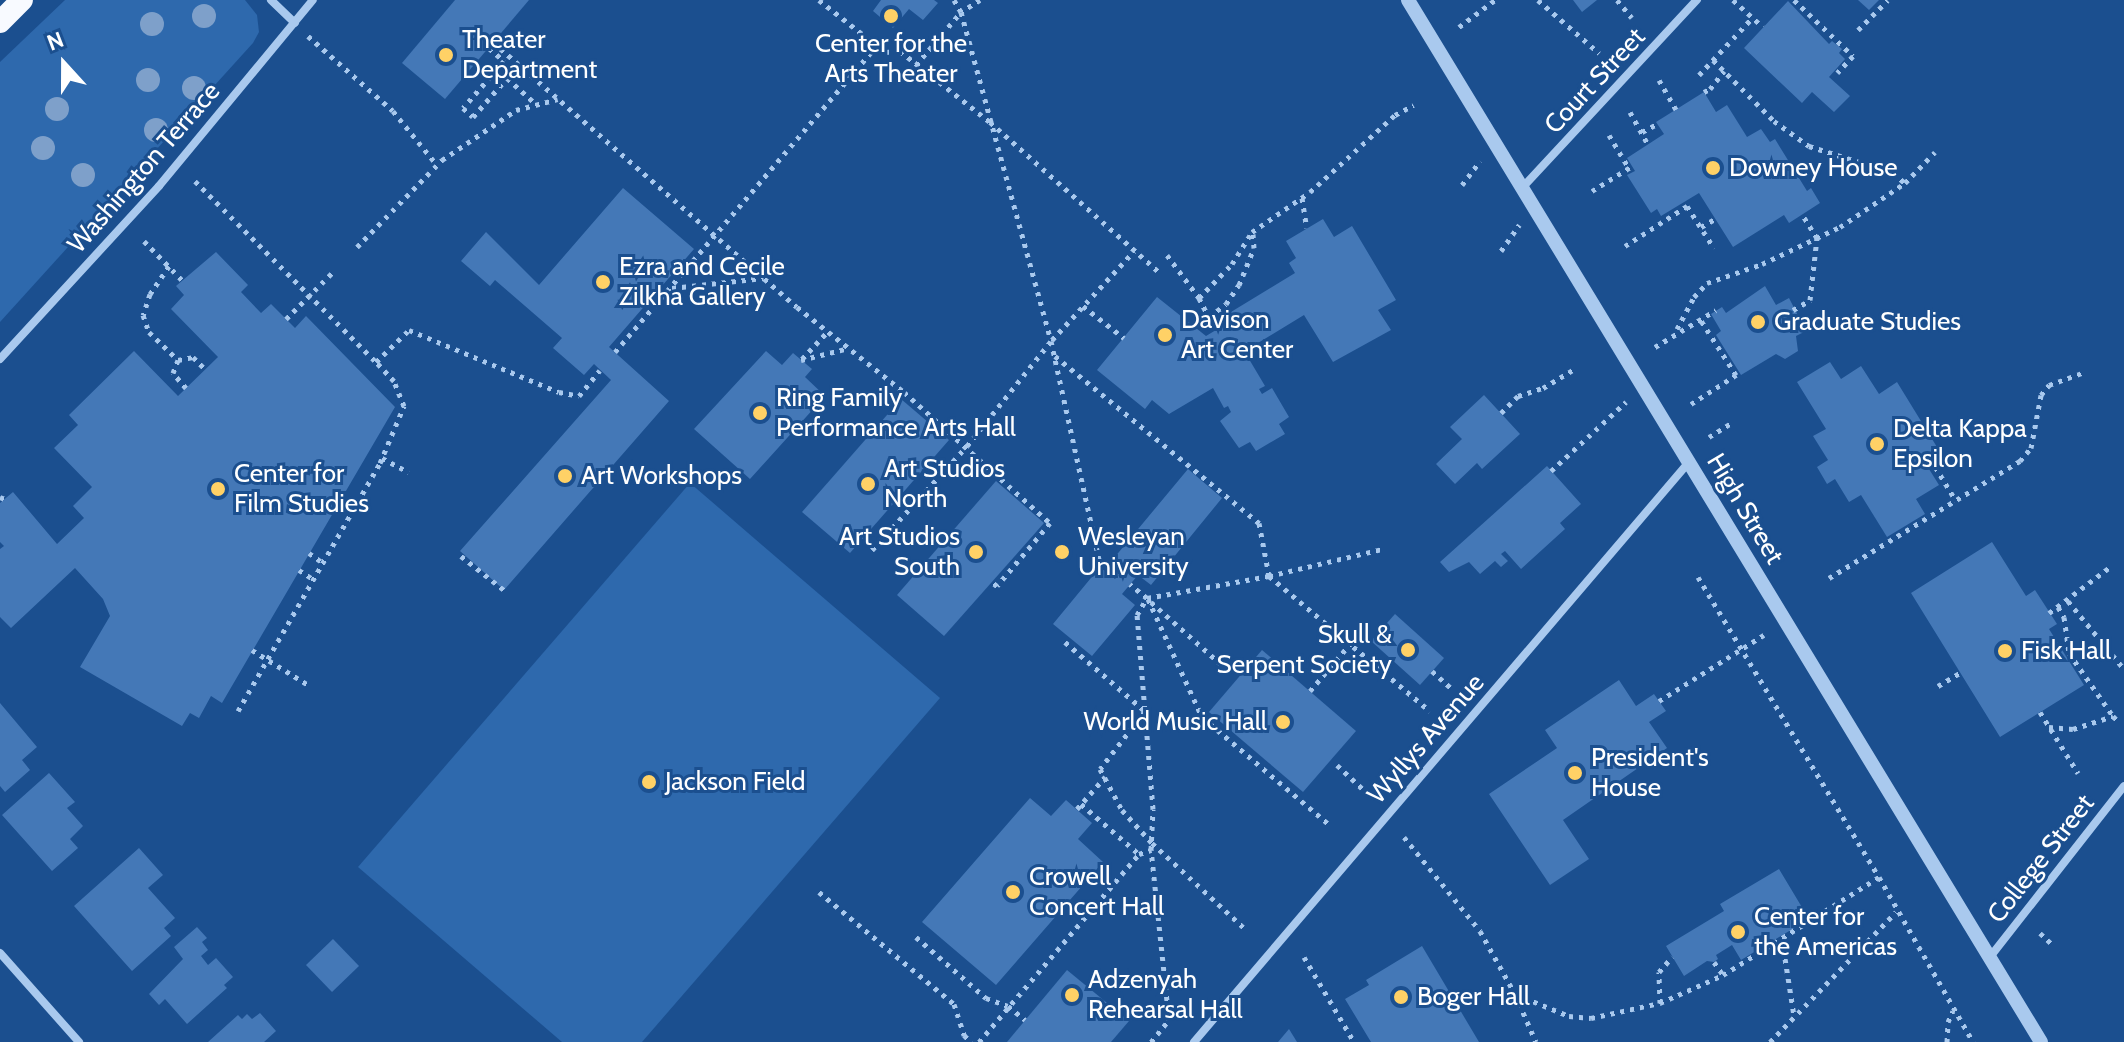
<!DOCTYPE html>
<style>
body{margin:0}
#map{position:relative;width:2124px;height:1042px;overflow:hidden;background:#1b4f8f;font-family:Cabin,sans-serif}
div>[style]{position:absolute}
.green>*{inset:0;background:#2e69ad}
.building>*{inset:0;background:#4478b7}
.path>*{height:5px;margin-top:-2.5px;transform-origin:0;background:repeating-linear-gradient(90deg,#a9c9ee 0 4px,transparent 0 10px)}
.minor>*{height:8px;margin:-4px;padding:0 4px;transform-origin:4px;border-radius:4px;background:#a9c9ee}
.tertiary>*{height:14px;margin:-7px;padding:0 7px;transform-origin:7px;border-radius:7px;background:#a9c9ee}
.trunk>*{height:22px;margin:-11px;padding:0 11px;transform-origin:11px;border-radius:11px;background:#f8faff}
.trees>*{width:24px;height:24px;margin:-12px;border-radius:50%;background:#7ea0ca}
.dots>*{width:22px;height:22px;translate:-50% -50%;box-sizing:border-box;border:4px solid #1b4f8f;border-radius:50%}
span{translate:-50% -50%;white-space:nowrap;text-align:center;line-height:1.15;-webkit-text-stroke:6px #1b4f8f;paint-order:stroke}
.poi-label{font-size:26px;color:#fff}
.left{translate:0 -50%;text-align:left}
.right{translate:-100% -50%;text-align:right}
.street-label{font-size:26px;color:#fff}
.north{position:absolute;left:24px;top:24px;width:80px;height:80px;-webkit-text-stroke:6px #1b4f8f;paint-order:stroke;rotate:339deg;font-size:22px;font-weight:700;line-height:32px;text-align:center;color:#fff}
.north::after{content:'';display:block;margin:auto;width:28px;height:36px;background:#fff;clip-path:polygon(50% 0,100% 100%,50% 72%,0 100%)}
</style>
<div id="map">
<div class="green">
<i style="clip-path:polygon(65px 0,245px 0,257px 15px,259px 32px,253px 43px,0 322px,0 62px)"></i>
<i style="clip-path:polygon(690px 483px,940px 698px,642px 1042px,562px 1042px,358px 867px)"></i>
</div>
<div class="building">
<i style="clip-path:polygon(455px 0,529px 0,445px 99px,402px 63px)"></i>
<i style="clip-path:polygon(881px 0,934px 0,938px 3px,923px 20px,909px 9px,893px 28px,873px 11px)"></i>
<i style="clip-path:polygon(1573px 0,1597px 0,1582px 12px)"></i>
<i style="clip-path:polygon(1858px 0,1879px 0,1869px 10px)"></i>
<i style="clip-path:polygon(1788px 1px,1829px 44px,1832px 41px,1842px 49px,1839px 53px,1845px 59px,1829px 77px,1850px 96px,1834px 112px,1812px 92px,1802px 103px,1744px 48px)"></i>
<i style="clip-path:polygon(1704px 92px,1716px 112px,1727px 105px,1747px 137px,1761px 129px,1770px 142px,1775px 139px,1807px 191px,1811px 188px,1820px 203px,1789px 223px,1784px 215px,1733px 247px,1699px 193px,1661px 216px,1657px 209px,1651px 213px,1627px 175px,1635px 171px,1627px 158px,1664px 134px,1656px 122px)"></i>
<i style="clip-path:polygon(623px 188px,694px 249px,609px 347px,669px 401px,504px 590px,460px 551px,611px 380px,594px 364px,584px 375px,553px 348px,562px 338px,495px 280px,490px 286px,461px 261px,486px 232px,539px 285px)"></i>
<i style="clip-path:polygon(1323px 219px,1334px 237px,1352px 226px,1396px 300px,1378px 310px,1391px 330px,1333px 362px,1304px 315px,1248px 349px,1246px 354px,1265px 386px,1259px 389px,1262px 394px,1272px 388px,1289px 417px,1279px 424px,1285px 434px,1256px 451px,1250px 442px,1239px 448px,1220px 421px,1231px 412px,1228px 406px,1224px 408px,1213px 388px,1169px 414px,1152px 400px,1145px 409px,1097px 370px,1157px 297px,1206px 336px,1216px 330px,1213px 325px,1226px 315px,1295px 273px,1289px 263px,1296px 258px,1286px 241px)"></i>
<i style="clip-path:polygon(216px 252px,248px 285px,241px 292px,261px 313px,271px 304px,295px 328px,306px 316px,395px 407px,222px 703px,211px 696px,199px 718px,190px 713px,182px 726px,80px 667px,110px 616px,103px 599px,75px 568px,11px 628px,0 617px,0 549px,4px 546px,0 542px,0 503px,13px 492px,57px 544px,84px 518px,73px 506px,92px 487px,54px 448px,78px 425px,69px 415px,134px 351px,178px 396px,218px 357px,171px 309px,184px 295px,176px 286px)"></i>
<i style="clip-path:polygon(1765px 286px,1776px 305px,1789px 298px,1806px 331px,1796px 336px,1798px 351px,1785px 359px,1776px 354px,1741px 375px,1716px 335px,1721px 331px,1711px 314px,1722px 307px,1726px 313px)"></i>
<i style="clip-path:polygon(766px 351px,782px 365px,793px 353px,812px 369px,805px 377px,825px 396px,750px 479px,694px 429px)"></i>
<i style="clip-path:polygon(1830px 362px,1841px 379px,1861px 366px,1879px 394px,1897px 382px,1940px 452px,1924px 461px,1939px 485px,1916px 499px,1925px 514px,1887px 537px,1861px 495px,1849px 502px,1835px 479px,1827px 484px,1817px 467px,1828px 460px,1813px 436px,1826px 429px,1797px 382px)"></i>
<i style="clip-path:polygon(1484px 395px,1520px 434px,1482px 469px,1477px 463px,1455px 484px,1436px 464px,1462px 439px,1450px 427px)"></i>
<i style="clip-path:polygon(901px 399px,949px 440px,850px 553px,802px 512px)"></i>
<i style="clip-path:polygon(1547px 466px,1581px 504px,1560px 523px,1565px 529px,1521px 569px,1505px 551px,1501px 554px,1508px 561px,1501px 567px,1495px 561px,1480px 574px,1469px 562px,1449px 572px,1440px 562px)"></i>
<i style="clip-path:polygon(1188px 469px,1222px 498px,1151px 585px,1138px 575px,1122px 594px,1135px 605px,1092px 656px,1053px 624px,1100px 567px,1115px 579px,1125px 567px,1114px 558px)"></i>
<i style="clip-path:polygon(996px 481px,1044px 523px,944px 636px,897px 595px)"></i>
<i style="clip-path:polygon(1992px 542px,2026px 596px,2035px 590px,2057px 624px,2049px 629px,2084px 685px,2000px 737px,1911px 593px)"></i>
<i style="clip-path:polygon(1395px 614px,1444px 658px,1420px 685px,1371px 641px)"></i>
<i style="clip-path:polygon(1262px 650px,1356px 731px,1303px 792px,1209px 712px)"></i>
<i style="clip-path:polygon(1619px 680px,1636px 706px,1654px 694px,1666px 711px,1649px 722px,1667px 748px,1563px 820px,1589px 859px,1550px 885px,1489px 794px,1557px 748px,1545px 730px)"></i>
<i style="clip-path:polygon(0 703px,37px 747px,22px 760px,30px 770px,5px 792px,0 786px)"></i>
<i style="clip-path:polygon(49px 773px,75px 802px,67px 808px,83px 826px,70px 839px,78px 848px,52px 871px,2px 815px)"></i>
<i style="clip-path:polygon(1030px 798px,1051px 816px,1066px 800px,1092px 823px,1078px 839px,1103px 862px,996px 985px,922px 922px)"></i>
<i style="clip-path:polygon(139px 848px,163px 875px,148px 888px,175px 918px,164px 928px,171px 936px,132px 971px,74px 906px)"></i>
<i style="clip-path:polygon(1779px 869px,1809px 919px,1741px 960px,1732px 945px,1716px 955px,1718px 959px,1714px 962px,1707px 961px,1684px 976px,1666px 946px,1724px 911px,1720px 904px)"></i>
<i style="clip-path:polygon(197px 927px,207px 938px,202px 942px,208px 950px,201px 956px,208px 965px,216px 958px,233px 977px,224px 985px,227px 988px,187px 1024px,165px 999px,159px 1005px,149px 994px,183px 959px,174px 947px)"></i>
<i style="clip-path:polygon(333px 939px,359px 966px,332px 992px,306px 965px)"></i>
<i style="clip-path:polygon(1422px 946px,1479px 1042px,1371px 1042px,1345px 999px,1369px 985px,1366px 980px)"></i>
<i style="clip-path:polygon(1067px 970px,1129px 1021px,1111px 1042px,1007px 1042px)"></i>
<i style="clip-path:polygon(260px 1013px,276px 1031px,264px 1042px,208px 1042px,238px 1015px,242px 1019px,247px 1014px,252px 1019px)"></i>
<i style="clip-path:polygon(1289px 1029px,1297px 1042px,1278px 1042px)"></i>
</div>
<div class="path">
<i style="left:819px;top:0;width:84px;rotate:38.2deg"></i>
<i style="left:885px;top:52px;width:15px;rotate:-4deg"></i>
<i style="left:900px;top:51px;width:115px;rotate:38.3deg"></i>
<i style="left:990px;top:122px;width:226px;rotate:41.6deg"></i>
<i style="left:980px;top:0;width:22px;rotate:148deg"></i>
<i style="left:961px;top:12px;width:341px;rotate:74.7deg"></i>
<i style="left:1538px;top:0;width:81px;rotate:41deg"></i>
<i style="left:1617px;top:0;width:23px;rotate:50deg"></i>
<i style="left:1733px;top:0;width:40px;rotate:42deg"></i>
<i style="left:1794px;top:0;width:81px;rotate:43.5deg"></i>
<i style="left:1853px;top:56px;width:23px;rotate:133deg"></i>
<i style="left:1459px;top:27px;width:45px;rotate:-36.9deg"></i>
<i style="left:1858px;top:30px;width:42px;rotate:-45deg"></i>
<i style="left:308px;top:36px;width:113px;rotate:41.4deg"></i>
<i style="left:393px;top:111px;width:70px;rotate:50.8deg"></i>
<i style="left:493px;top:42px;width:403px;rotate:41.1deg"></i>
<i style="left:797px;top:307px;width:137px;rotate:38.5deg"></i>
<i style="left:904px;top:392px;width:196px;rotate:41.9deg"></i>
<i style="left:1050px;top:523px;width:82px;rotate:130.1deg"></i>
<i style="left:997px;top:586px;width:6px;rotate:-141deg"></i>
<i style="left:489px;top:48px;width:20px;rotate:41deg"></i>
<i style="left:504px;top:61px;width:62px;rotate:131.1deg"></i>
<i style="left:463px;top:108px;width:13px;rotate:42deg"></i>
<i style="left:473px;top:117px;width:52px;rotate:-48.9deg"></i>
<i style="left:507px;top:78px;width:39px;rotate:42deg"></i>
<i style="left:1713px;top:60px;width:86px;rotate:45deg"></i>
<i style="left:1774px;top:121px;width:43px;rotate:35.5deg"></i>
<i style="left:1809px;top:146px;width:88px;rotate:17.8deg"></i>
<i style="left:1893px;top:173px;width:16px;rotate:40deg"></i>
<i style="left:916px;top:65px;width:70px;rotate:-49.7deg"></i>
<i style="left:961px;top:12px;width:14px;rotate:-120deg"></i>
<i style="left:1699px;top:75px;width:79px;rotate:-47deg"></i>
<i style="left:1659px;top:80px;width:34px;rotate:60deg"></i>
<i style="left:1704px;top:92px;width:7px;rotate:-27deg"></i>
<i style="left:1710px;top:89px;width:23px;rotate:-52deg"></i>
<i style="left:1630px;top:112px;width:37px;rotate:61deg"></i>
<i style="left:1642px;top:132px;width:17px;rotate:-28deg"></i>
<i style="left:1609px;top:135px;width:39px;rotate:59deg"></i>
<i style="left:195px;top:181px;width:256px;rotate:45deg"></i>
<i style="left:376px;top:362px;width:46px;rotate:-44.1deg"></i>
<i style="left:409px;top:330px;width:162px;rotate:22.5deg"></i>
<i style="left:559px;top:392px;width:20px;rotate:11deg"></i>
<i style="left:579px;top:396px;width:33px;rotate:-51deg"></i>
<i style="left:1462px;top:185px;width:30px;rotate:-53deg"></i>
<i style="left:1592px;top:191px;width:47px;rotate:-32deg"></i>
<i style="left:1302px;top:198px;width:30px;rotate:81deg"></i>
<i style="left:1701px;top:227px;width:16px;rotate:-30deg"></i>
<i style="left:144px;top:241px;width:54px;rotate:45.7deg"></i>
<i style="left:1625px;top:246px;width:74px;rotate:-32.8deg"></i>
<i style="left:1687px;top:206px;width:50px;rotate:57.3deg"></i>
<i style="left:357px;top:247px;width:122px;rotate:-45.7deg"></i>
<i style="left:442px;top:160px;width:89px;rotate:-34deg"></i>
<i style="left:516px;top:110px;width:43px;rotate:-14.7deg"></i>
<i style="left:1501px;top:251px;width:32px;rotate:-55deg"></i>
<i style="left:1167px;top:255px;width:54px;rotate:53.3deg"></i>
<i style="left:1199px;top:298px;width:47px;rotate:-45.9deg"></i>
<i style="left:1232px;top:264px;width:38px;rotate:-58deg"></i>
<i style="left:1252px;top:232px;width:70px;rotate:-34.6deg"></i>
<i style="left:1310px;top:192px;width:115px;rotate:-42.2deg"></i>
<i style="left:1395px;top:115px;width:21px;rotate:-28deg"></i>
<i style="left:169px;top:266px;width:34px;rotate:124deg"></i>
<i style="left:150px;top:294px;width:22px;rotate:108deg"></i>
<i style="left:143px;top:315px;width:18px;rotate:71deg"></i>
<i style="left:149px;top:332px;width:40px;rotate:44deg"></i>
<i style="left:672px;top:288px;width:92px;rotate:-6.3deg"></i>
<i style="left:1199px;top:298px;width:30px;rotate:63deg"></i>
<i style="left:1083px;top:306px;width:52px;rotate:38deg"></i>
<i style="left:1793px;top:310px;width:20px;rotate:-30deg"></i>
<i style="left:1810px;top:300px;width:62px;rotate:-83.6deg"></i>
<i style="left:1817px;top:238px;width:28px;rotate:-122deg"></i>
<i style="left:1209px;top:317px;width:21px;rotate:-37deg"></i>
<i style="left:1226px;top:304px;width:23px;rotate:-56deg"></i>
<i style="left:1239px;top:285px;width:40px;rotate:-68deg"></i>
<i style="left:1254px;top:248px;width:14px;rotate:-94deg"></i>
<i style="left:286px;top:319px;width:65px;rotate:-45deg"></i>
<i style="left:1677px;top:329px;width:36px;rotate:-62deg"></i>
<i style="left:1694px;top:297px;width:19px;rotate:-47deg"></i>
<i style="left:1707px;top:283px;width:58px;rotate:-19.1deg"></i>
<i style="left:1762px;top:264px;width:86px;rotate:-25.4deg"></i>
<i style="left:1840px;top:227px;width:78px;rotate:-34.1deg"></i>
<i style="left:1905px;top:183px;width:43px;rotate:-45.9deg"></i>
<i style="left:1052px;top:340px;width:121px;rotate:-47.3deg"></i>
<i style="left:1655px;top:347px;width:71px;rotate:-31.2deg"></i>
<i style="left:615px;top:352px;width:404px;rotate:-49.5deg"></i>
<i style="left:1055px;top:356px;width:264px;rotate:39.3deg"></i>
<i style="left:1259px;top:523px;width:54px;rotate:79.3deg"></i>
<i style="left:1269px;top:576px;width:116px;rotate:-13.4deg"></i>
<i style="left:802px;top:359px;width:38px;rotate:-47deg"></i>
<i style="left:801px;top:360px;width:49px;rotate:-14deg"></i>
<i style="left:186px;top:388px;width:20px;rotate:-131deg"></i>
<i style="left:173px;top:373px;width:14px;rotate:-69deg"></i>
<i style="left:178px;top:360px;width:15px;rotate:-11deg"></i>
<i style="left:193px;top:357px;width:17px;rotate:45deg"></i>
<i style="left:1691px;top:404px;width:54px;rotate:-32.8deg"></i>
<i style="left:1736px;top:375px;width:67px;rotate:-122.7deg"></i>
<i style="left:1501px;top:413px;width:24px;rotate:-45deg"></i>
<i style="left:1518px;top:396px;width:26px;rotate:-18deg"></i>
<i style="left:1543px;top:388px;width:35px;rotate:-31deg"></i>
<i style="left:1709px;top:437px;width:28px;rotate:-32deg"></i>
<i style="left:382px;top:458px;width:30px;rotate:28deg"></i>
<i style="left:1930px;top:458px;width:50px;rotate:58.8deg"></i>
<i style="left:1551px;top:471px;width:102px;rotate:-42.6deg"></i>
<i style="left:0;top:497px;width:5px;rotate:22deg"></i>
<i style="left:872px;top:550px;width:141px;rotate:-47.6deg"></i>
<i style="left:967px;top:446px;width:134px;rotate:-51.3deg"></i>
<i style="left:1051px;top:341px;width:224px;rotate:77.6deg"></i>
<i style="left:1099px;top:560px;width:25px;rotate:37deg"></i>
<i style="left:309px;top:553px;width:16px;rotate:35deg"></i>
<i style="left:461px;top:556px;width:55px;rotate:38.3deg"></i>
<i style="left:299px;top:570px;width:17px;rotate:33deg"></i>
<i style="left:1698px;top:577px;width:350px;rotate:58.9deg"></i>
<i style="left:1879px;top:877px;width:190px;rotate:60.3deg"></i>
<i style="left:1829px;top:578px;width:224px;rotate:-31.5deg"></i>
<i style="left:2020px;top:461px;width:17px;rotate:-50deg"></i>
<i style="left:2031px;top:448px;width:54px;rotate:-79.3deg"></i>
<i style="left:2041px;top:395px;width:13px;rotate:-51deg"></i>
<i style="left:2049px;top:385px;width:38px;rotate:-20deg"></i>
<i style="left:1147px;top:598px;width:124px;rotate:-10.2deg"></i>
<i style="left:1269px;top:576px;width:210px;rotate:40deg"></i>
<i style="left:1148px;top:599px;width:130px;rotate:65.4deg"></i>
<i style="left:1202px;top:717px;width:169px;rotate:40.2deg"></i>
<i style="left:2068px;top:601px;width:88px;rotate:50.5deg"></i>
<i style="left:1151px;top:602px;width:107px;rotate:41.6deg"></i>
<i style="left:2058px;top:607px;width:12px;rotate:59deg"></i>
<i style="left:2064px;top:617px;width:36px;rotate:82deg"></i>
<i style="left:2069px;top:653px;width:77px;rotate:55.1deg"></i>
<i style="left:2049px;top:613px;width:76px;rotate:-37deg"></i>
<i style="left:1065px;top:642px;width:106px;rotate:40.8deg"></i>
<i style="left:1145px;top:711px;width:73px;rotate:127.8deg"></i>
<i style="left:1100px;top:769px;width:47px;rotate:61.8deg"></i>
<i style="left:1122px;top:810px;width:45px;rotate:47.7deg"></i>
<i style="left:1152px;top:843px;width:125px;rotate:42.7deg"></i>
<i style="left:252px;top:650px;width:68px;rotate:31.8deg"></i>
<i style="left:1432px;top:671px;width:25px;rotate:42deg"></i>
<i style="left:1938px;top:686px;width:26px;rotate:-31deg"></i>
<i style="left:1310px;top:691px;width:62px;rotate:-49.6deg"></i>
<i style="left:1659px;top:701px;width:124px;rotate:-32.2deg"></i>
<i style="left:238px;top:711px;width:286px;rotate:-60.2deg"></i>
<i style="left:380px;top:463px;width:62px;rotate:-67.2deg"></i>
<i style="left:404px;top:406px;width:27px;rotate:-112deg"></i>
<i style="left:394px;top:381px;width:26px;rotate:-133deg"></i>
<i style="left:2040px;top:712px;width:72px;rotate:58.1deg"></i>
<i style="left:2049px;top:727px;width:24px;rotate:5deg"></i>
<i style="left:2073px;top:729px;width:42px;rotate:-18deg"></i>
<i style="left:2113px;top:716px;width:8px;rotate:45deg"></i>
<i style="left:1337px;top:765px;width:35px;rotate:43deg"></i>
<i style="left:1081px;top:804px;width:77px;rotate:40.8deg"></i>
<i style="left:1077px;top:809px;width:43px;rotate:-48.8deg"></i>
<i style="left:1404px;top:837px;width:121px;rotate:51deg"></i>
<i style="left:1480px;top:931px;width:72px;rotate:60.9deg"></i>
<i style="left:1515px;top:994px;width:52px;rotate:66.4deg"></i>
<i style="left:819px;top:892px;width:175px;rotate:39.7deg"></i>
<i style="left:954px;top:1004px;width:33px;rotate:72deg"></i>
<i style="left:964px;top:1035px;width:10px;rotate:45deg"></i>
<i style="left:2040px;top:933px;width:18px;rotate:43deg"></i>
<i style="left:916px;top:937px;width:93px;rotate:41.1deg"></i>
<i style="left:986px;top:998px;width:23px;rotate:20deg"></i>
<i style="left:1008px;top:1006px;width:22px;rotate:39deg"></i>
<i style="left:1782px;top:939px;width:78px;rotate:81.1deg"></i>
<i style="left:1304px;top:957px;width:99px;rotate:59.5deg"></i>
<i style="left:1714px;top:962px;width:16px;rotate:55deg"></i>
<i style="left:1515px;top:994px;width:58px;rotate:22.2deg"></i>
<i style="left:1569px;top:1016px;width:22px;rotate:5deg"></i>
<i style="left:1591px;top:1018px;width:71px;rotate:-12.3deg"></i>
<i style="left:1660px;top:1003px;width:69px;rotate:-24deg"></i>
<i style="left:1723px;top:975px;width:184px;rotate:-32.1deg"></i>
<i style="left:1660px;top:1003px;width:31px;rotate:-92deg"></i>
<i style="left:1659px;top:972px;width:20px;rotate:-49deg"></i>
<i style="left:979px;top:1042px;width:247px;rotate:-49.6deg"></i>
<i style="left:1139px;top:854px;width:13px;rotate:-18deg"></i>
<i style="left:1151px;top:850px;width:41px;rotate:-87.2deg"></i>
<i style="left:1153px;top:809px;width:195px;rotate:-94.7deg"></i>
<i style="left:1137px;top:615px;width:20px;rotate:-60deg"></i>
<i style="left:1147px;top:598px;width:22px;rotate:-141deg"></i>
<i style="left:1151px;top:1042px;width:28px;rotate:-51deg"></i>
<i style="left:1169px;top:1020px;width:171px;rotate:-96deg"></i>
<i style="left:1770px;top:1042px;width:181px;rotate:-45.9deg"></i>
<i style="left:1947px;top:1042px;width:20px;rotate:-87deg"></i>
<i style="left:1948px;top:1022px;width:12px;rotate:-66deg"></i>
</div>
<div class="minor">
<i style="left:271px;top:0;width:33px;rotate:44deg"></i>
<i style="left:1522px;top:188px;width:257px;rotate:-47.1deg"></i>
<i style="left:0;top:359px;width:235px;rotate:-47.4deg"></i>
<i style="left:159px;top:186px;width:241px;rotate:-50.4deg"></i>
<i style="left:0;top:953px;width:119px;rotate:48.4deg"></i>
<i style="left:1990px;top:957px;width:217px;rotate:-51.9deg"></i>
<i style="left:1194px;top:1042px;width:763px;rotate:-49.52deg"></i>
</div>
<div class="tertiary">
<i style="left:1408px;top:0;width:1219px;rotate:58.72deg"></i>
</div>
<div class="trunk">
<i style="left:0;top:22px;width:31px;rotate:-45deg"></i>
</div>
<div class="trees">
<i style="left:204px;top:16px"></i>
<i style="left:152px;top:24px"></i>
<i style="left:148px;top:80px"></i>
<i style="left:194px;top:88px"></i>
<i style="left:57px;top:109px"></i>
<i style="left:156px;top:130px"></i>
<i style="left:43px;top:148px"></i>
<i style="left:83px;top:175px"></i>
</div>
<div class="dots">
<i style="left:891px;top:16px;background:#ffd166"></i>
<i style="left:446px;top:55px;background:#ffd166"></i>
<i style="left:1713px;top:168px;background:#ffd166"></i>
<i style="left:603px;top:282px;background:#ffd166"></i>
<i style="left:1758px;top:322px;background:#ffd166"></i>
<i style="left:1165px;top:335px;background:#ffd166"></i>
<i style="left:760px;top:413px;background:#ffd166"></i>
<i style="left:1877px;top:444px;background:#ffd166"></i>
<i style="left:565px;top:476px;background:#ffd166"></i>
<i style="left:868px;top:484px;background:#ffd166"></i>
<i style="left:218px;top:489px;background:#ffd166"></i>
<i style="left:976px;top:552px;background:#ffd166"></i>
<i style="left:1062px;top:552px;background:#ffd166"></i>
<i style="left:1408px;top:650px;background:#ffd166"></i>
<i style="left:2005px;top:651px;background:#ffd166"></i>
<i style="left:1283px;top:722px;background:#ffd166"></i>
<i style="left:1575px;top:773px;background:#ffd166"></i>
<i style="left:649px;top:782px;background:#ffd166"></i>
<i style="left:1013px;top:892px;background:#ffd166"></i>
<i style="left:1738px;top:932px;background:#ffd166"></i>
<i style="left:1072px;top:995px;background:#ffd166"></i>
<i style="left:1401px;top:997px;background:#ffd166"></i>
</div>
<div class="poi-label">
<span class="left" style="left:462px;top:55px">Theater<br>Department</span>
<span style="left:891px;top:59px">Center for the<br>Arts Theater</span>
<span class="left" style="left:1729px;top:168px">Downey House</span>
<span class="left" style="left:619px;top:282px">Ezra and Cecile<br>Zilkha Gallery</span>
<span class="left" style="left:1181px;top:335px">Davison<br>Art Center</span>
<span class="left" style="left:1774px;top:322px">Graduate Studies</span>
<span class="left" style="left:776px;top:413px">Ring Family<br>Performance Arts Hall</span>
<span class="left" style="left:1893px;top:444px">Delta Kappa<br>Epsilon</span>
<span class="left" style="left:884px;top:484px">Art Studios<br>North</span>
<span class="left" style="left:234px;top:489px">Center for<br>Film Studies</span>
<span class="left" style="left:581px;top:476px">Art Workshops</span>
<span class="right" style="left:960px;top:552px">Art Studios<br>South</span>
<span class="left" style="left:1078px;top:552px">Wesleyan<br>University</span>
<span class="right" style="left:1392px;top:650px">Skull &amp;<br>Serpent Society</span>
<span class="left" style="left:2021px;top:651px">Fisk Hall</span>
<span class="right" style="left:1267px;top:722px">World Music Hall</span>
<span class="left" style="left:1591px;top:773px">President's<br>House</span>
<span class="left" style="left:665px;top:782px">Jackson Field</span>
<span class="left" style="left:1029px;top:892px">Crowell<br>Concert Hall</span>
<span class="left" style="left:1754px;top:932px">Center for<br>the Americas</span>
<span class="left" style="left:1088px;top:995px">Adzenyah<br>Rehearsal Hall</span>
<span class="left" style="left:1417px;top:997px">Boger Hall</span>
</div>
<div class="street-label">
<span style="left:1595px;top:81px;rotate:-47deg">Court Street</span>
<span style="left:144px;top:168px;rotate:-49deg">Washington Terrace</span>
<span style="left:1745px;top:509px;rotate:59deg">High Street</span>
<span style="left:1426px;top:739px;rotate:-49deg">Wyllys Avenue</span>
<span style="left:2041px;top:859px;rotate:-52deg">College Street</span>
</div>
<div class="north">N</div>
</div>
